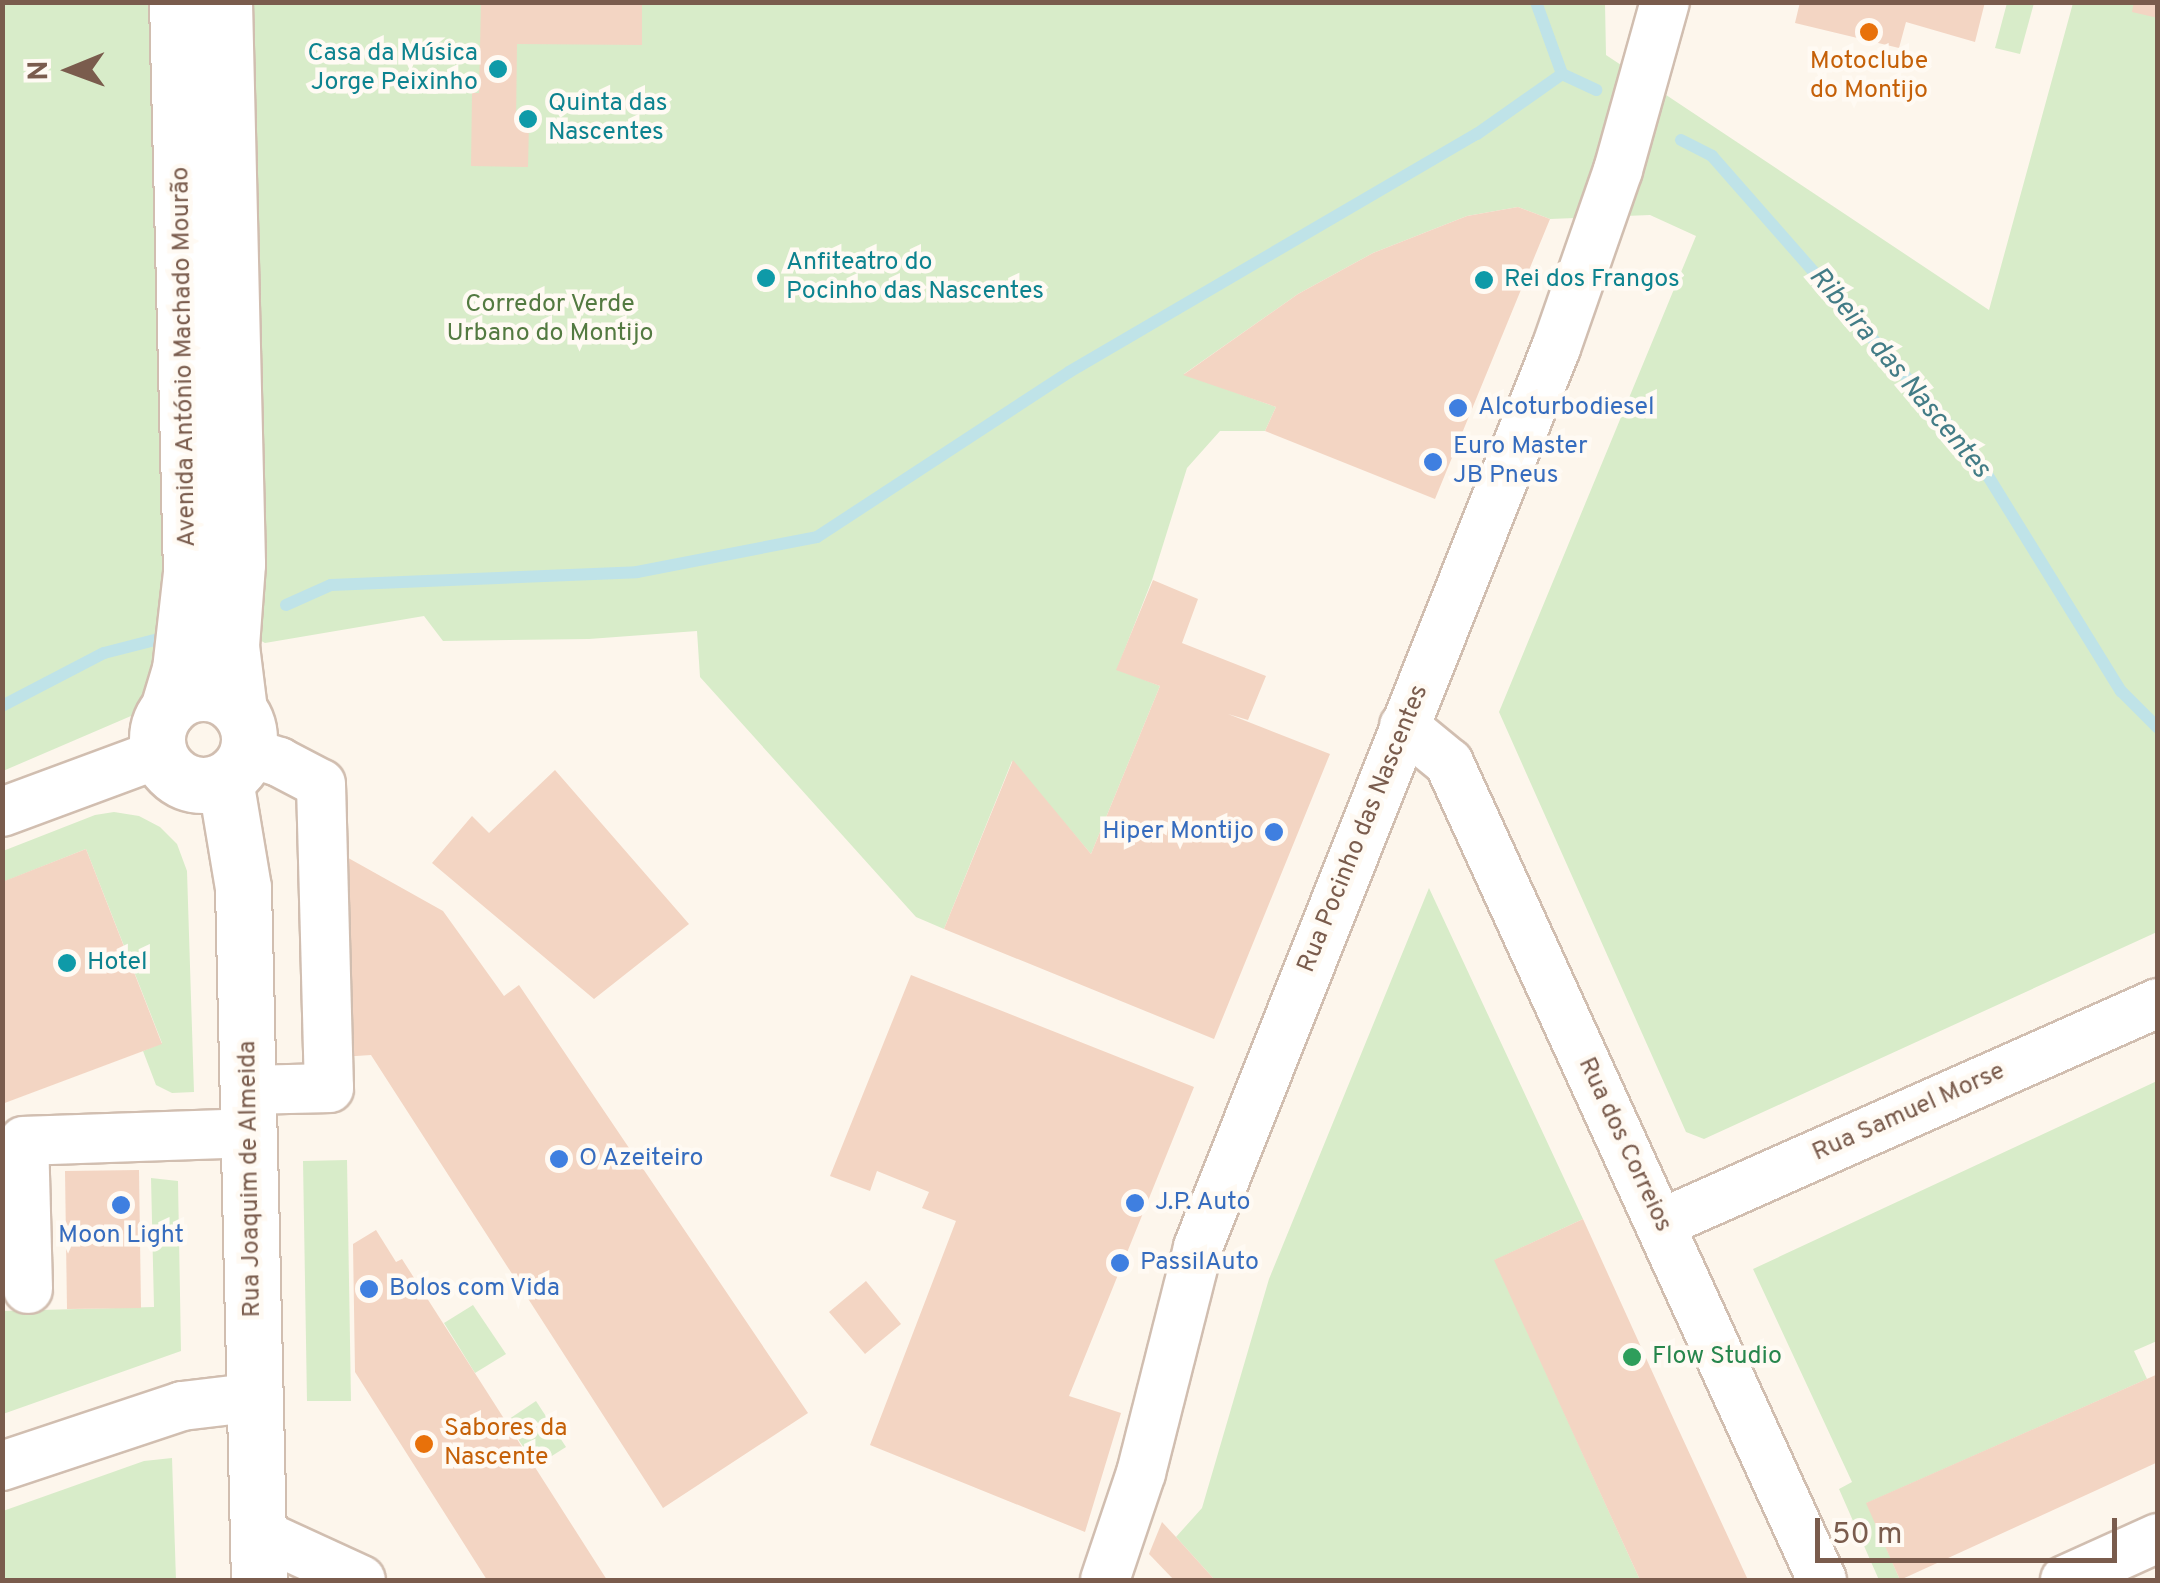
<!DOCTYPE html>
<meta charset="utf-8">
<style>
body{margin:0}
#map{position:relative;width:2160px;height:1583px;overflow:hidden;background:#fdf6ec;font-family:Overpass,sans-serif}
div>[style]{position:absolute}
.green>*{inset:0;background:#d8ecc9}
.stream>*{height:12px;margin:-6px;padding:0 6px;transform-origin:6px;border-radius:6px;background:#bfe3e8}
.building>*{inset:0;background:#f3d5c3}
.roads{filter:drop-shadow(2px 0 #d1beb0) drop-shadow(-2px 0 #d1beb0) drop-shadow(0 2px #d1beb0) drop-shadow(0 -2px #d1beb0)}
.minor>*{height:48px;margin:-24px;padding:0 24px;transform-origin:24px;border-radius:24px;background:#fff}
.secondary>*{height:55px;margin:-27.5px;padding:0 27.5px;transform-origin:27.5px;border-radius:27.5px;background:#fff}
.secondary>.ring{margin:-27.5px;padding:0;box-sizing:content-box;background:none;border:55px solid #fff;border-radius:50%}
.dots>*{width:28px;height:28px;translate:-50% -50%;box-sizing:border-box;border:5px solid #fffaf3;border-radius:50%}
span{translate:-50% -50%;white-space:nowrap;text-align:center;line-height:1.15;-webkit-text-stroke:9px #fffaf3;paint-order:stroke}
.culture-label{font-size:25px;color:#0d838f}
.right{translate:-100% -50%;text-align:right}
.left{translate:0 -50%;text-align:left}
.food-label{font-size:25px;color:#c56008}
.park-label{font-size:25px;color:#537a41}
.street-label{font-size:25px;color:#7a5c4d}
.shop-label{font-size:25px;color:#366cbe}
.leisure-label{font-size:25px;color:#27864d}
.water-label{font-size:28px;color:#437c86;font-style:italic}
.frame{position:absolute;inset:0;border:5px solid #7a5c4d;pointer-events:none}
.north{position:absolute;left:20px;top:20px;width:100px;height:100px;-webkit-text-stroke:8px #fffaf3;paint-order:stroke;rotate:269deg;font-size:28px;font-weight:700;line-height:40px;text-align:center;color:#7a5c4d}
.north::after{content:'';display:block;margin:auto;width:35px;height:45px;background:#7a5c4d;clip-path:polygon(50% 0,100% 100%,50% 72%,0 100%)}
.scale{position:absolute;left:1815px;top:1518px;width:302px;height:45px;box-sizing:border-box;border:5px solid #7a5c4d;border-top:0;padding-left:12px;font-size:30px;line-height:35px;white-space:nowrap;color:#7a5c4d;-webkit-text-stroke:8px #fffaf3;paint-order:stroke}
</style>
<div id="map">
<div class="green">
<i style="clip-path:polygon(3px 3px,1605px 3px,1606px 55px,1989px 310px,2073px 3px,2157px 3px,2157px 932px,1704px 1139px,1686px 1132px,1499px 712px,1696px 236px,1650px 215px,1550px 219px,1518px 207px,1467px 216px,1373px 253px,1298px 294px,1184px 374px,1276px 407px,1265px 431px,1220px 431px,1187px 468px,1152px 580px,1117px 669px,1160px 686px,1091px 854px,1012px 761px,944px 929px,916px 917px,700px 677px,697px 631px,589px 639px,443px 641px,424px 616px,265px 643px,254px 637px,174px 679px,131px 716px,3px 771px)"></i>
<i style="clip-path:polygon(2007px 3px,2034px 3px,2020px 54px,1995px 48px)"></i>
<i style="clip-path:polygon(114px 812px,139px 816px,160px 827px,177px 844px,187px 871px,194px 1092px,172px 1093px,156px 1085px,143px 1051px,162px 1043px,86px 849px,3px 882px,3px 851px,95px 815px)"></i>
<i style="clip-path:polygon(1429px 888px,1583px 1219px,1495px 1260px,1640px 1580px,1215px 1580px,1176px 1537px,1202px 1508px,1269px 1279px)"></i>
<i style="clip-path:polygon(2157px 1081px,2157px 1341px,2134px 1351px,2147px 1379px,1867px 1503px,1900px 1580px,1879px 1580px,1839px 1489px,1852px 1482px,1753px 1269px)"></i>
<i style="clip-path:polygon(347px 1160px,351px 1401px,307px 1401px,303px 1161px)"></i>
<i style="clip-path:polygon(151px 1178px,178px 1181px,181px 1351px,3px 1414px,2px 1311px,154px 1307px)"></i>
<i style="clip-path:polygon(473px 1305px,506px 1354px,475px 1373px,444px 1323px)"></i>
<i style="clip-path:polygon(536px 1401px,566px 1447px,536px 1466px,506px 1421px)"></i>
<i style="clip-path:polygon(172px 1458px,176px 1580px,3px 1580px,3px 1511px,144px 1461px)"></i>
</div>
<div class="stream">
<i style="left:1536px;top:2px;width:77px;rotate:70.1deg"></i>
<i style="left:1562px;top:74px;width:38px;rotate:25deg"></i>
<i style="left:1681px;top:140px;width:35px;rotate:27deg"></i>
<i style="left:1712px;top:156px;width:398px;rotate:48.7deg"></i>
<i style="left:1975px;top:455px;width:278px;rotate:58.3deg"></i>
<i style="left:2121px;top:691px;width:52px;rotate:45deg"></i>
<i style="left:286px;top:605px;width:49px;rotate:-24deg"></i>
<i style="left:331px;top:585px;width:306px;rotate:-2.4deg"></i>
<i style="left:637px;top:572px;width:183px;rotate:-11deg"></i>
<i style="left:817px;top:537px;width:301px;rotate:-33.2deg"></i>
<i style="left:1069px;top:372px;width:472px;rotate:-30.3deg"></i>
<i style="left:1477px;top:134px;width:104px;rotate:-35.2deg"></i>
<i style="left:2px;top:706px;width:115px;rotate:-27.5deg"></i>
<i style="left:104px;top:653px;width:68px;rotate:-14.4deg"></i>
</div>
<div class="building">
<i style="clip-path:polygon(481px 2px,642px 2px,642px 45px,517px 44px,516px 124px,529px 124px,528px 167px,471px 166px,472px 93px,479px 93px)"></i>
<i style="clip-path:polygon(1800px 2px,1985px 2px,1975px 42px,1906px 22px,1899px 48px,1795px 23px)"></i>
<i style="clip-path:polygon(2134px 2px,2158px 2px,2158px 18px,2132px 12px)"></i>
<i style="clip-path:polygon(1518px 207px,1550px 219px,1435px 499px,1265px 431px,1276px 407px,1183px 375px,1298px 294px,1373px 253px,1467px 216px)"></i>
<i style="clip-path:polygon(1153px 580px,1198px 599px,1182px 643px,1266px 676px,1248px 720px,1228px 714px,1330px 754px,1214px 1039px,944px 929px,1013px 760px,1091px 854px,1160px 686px,1116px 670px)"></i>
<i style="clip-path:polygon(555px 770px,689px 924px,594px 999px,432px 863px,472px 816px,489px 833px)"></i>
<i style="clip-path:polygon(86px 849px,162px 1044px,2px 1104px,2px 882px)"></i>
<i style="clip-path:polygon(334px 850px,443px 911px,504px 996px,519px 985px,808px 1413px,663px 1508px,371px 1055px,341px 1057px)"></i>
<i style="clip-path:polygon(911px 975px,1194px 1087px,1069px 1396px,1121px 1413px,1085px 1532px,870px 1445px,956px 1221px,922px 1208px,929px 1192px,877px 1171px,870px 1191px,830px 1176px)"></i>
<i style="clip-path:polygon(139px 1170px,141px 1308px,67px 1309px,65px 1171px)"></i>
<i style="clip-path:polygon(1583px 1219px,1675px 1422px,1748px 1580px,1640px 1580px,1494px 1260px)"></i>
<i style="clip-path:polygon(376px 1230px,396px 1262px,402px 1259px,607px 1580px,487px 1580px,355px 1372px,353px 1244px)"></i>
<i style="clip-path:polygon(866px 1281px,901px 1324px,865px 1354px,829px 1312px)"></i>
<i style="clip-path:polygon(2158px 1374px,2158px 1462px,1900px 1580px,1866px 1503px)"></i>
<i style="clip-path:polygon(1162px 1522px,1176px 1537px,1215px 1580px,1174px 1580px,1149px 1554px)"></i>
</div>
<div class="roads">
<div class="minor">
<i style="left:1404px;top:726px;width:58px;rotate:39.4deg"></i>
<i style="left:1449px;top:763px;width:898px;rotate:65.46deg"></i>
<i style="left:247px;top:752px;width:34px;rotate:17deg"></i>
<i style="left:279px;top:762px;width:47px;rotate:27.6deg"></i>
<i style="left:321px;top:784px;width:304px;rotate:88.5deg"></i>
<i style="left:329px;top:1088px;width:80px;rotate:178.6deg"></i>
<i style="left:2px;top:812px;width:167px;rotate:-20.3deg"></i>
<i style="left:1660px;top:1224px;width:545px;rotate:-23.93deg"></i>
<i style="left:28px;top:1289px;width:148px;rotate:-91.5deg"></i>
<i style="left:24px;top:1141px;width:227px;rotate:-2deg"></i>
<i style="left:2px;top:1466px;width:190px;rotate:-18.4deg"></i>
<i style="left:182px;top:1406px;width:76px;rotate:-6.8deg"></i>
<i style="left:259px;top:1533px;width:112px;rotate:24.7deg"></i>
<i style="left:1105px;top:1580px;width:113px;rotate:-71.4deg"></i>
<i style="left:1141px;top:1473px;width:233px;rotate:-75.8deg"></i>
<i style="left:1198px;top:1247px;width:968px;rotate:-68.29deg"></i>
<i style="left:1556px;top:348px;width:188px;rotate:-70.8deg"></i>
<i style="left:1618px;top:170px;width:174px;rotate:-74.4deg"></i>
<i style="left:2065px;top:1580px;width:102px;rotate:-24.3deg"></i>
</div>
<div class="secondary">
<i style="left:224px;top:2px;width:562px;rotate:88.67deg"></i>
<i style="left:237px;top:564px;width:82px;rotate:94.2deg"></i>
<i style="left:231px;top:646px;width:64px;rotate:82.9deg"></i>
<i class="ring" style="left:157px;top:693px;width:37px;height:37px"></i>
<i style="left:168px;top:709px;width:42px;rotate:-73.3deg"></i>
<i style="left:180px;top:669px;width:97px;rotate:-83.5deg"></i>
<i style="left:191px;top:573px;width:571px;rotate:-91.4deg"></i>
<i style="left:225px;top:780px;width:109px;rotate:80.5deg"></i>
<i style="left:243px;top:888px;width:692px;rotate:88.68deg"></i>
</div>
</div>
<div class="dots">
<i style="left:1869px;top:32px;background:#e8710a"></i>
<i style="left:498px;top:69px;background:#0f9aa8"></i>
<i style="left:528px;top:119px;background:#0f9aa8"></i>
<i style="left:766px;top:278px;background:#0f9aa8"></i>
<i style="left:1484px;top:280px;background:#0f9aa8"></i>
<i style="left:1458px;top:408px;background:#3f7fe0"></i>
<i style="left:1433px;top:462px;background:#3f7fe0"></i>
<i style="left:1274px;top:832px;background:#3f7fe0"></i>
<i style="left:67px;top:963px;background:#0f9aa8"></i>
<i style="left:559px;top:1159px;background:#3f7fe0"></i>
<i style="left:1135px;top:1203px;background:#3f7fe0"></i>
<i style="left:121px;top:1205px;background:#3f7fe0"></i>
<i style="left:1120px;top:1263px;background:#3f7fe0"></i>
<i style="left:369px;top:1289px;background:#3f7fe0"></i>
<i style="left:1632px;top:1357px;background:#2e9e5b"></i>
<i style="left:424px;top:1444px;background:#e8710a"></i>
</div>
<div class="culture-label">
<span class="right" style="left:478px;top:69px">Casa da Música<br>Jorge Peixinho</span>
<span class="left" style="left:548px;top:119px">Quinta das<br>Nascentes</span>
<span class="left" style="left:786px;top:278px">Anfiteatro do<br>Pocinho das Nascentes</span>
<span class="left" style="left:1504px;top:280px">Rei dos Frangos</span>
<span class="left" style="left:87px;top:963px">Hotel</span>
</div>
<div class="food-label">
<span style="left:1869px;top:77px">Motoclube<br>do Montijo</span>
<span class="left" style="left:444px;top:1444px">Sabores da<br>Nascente</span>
</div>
<div class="park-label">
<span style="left:550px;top:320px">Corredor Verde<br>Urbano do Montijo</span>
</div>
<div class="street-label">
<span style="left:185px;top:357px;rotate:-91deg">Avenida António Machado Mourão</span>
<span style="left:1364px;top:829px;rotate:-68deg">Rua Pocinho das Nascentes</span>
<span style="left:1909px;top:1113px;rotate:-24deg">Rua Samuel Morse</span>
<span style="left:1624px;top:1145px;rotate:65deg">Rua dos Correios</span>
<span style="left:251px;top:1179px;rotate:-91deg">Rua Joaquim de Almeida</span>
</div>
<div class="shop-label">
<span class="left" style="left:1478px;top:408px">Alcoturbodiesel</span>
<span class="left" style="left:1453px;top:462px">Euro Master<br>JB Pneus</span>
<span class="right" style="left:1254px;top:832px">Hiper Montijo</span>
<span class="left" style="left:579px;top:1159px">O Azeiteiro</span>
<span class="left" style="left:1155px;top:1203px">J.P. Auto</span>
<span style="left:121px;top:1236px">Moon Light</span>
<span class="left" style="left:1140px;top:1263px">PassilAuto</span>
<span class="left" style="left:389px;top:1289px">Bolos com Vida</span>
</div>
<div class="leisure-label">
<span class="left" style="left:1652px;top:1357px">Flow Studio</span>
</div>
<div class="water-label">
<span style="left:1899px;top:373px;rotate:50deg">Ribeira das Nascentes</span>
</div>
<div class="frame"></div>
<div class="north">N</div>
<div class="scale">50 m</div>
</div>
